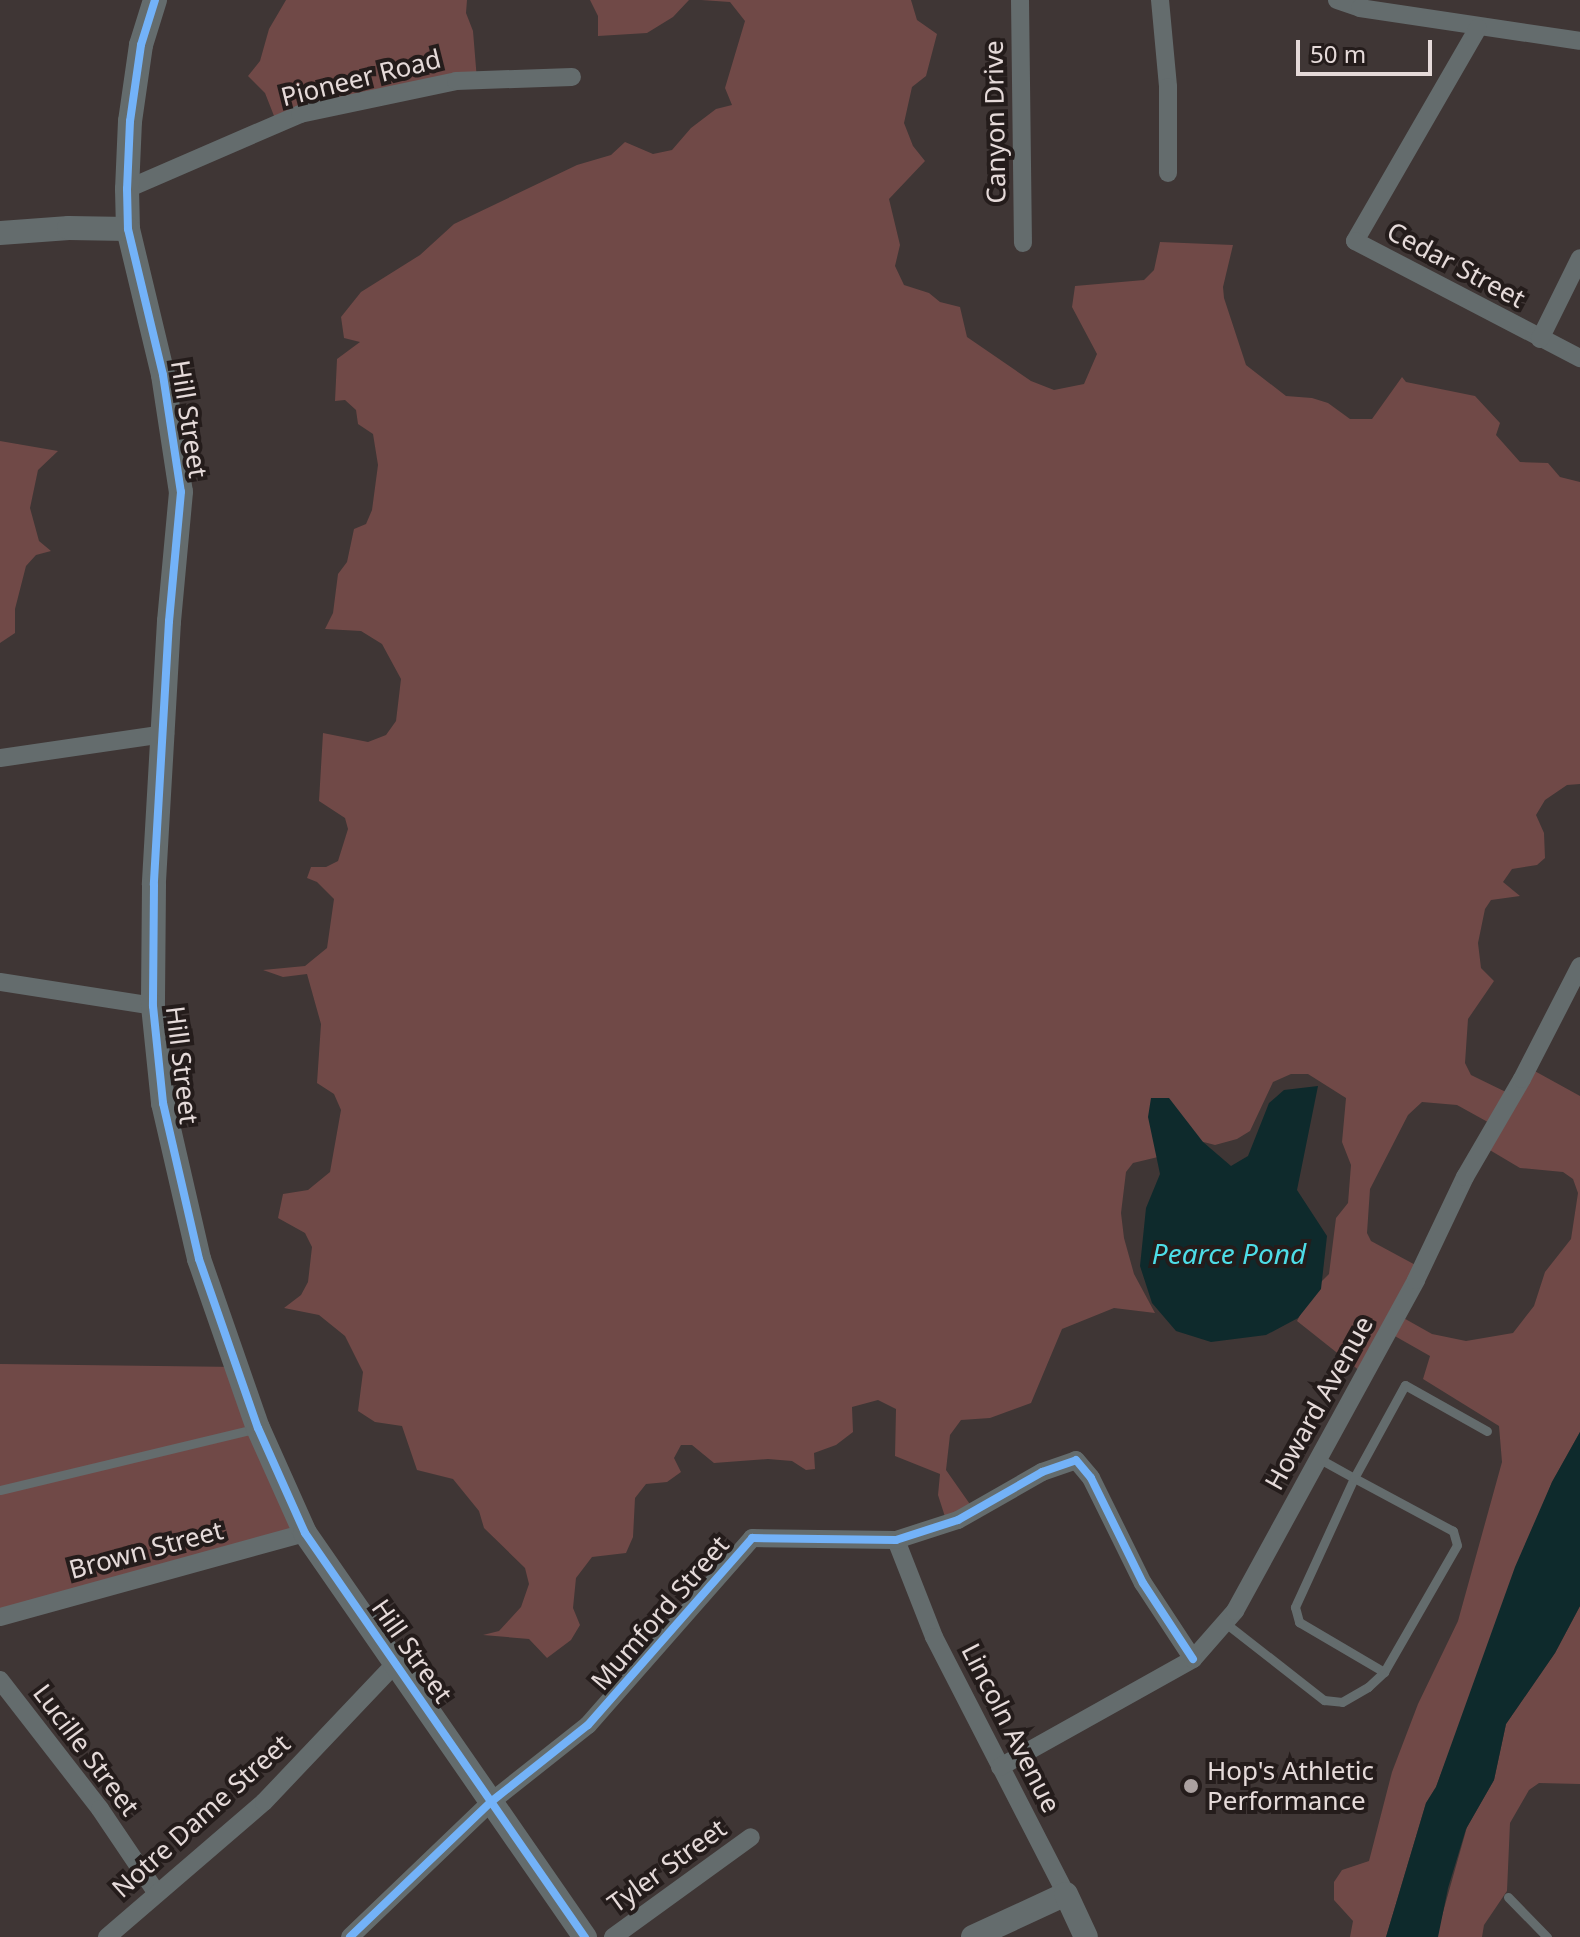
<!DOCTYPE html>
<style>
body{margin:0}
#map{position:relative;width:1580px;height:1937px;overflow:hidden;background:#3f3635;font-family:"Noto Sans",sans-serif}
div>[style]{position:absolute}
.green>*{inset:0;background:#704947}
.water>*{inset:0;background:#0e2a2c}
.service>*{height:9px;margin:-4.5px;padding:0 4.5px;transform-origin:4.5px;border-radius:4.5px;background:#646c6d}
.minor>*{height:18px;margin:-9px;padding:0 9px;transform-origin:9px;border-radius:9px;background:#646c6d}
.tertiary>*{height:24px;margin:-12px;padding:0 12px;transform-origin:12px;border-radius:12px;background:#646c6d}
.cycleway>*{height:8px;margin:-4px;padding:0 4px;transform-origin:4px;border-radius:4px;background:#73b2f8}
.dots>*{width:22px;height:22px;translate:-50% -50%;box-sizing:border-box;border:4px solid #241c1b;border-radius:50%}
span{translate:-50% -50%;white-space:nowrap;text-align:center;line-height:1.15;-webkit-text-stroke:8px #241c1b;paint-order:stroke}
.street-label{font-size:26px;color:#e5dad9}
.poi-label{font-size:26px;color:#e5dad9}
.left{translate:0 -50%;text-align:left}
.water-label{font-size:28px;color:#4ddde7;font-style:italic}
.scale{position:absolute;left:1296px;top:40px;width:136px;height:36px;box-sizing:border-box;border:4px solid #e5dad9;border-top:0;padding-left:10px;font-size:24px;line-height:28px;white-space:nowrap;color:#e5dad9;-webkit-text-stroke:6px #241c1b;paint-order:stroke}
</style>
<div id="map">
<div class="green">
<i style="clip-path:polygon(286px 0,467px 0,466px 13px,473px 31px,477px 80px,276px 121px,265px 93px,248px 76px,260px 61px,269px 29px)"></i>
<i style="clip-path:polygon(590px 0,689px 0,673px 17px,647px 33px,598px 36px,598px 16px)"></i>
<i style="clip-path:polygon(evenodd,701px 0,911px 0,917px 20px,937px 34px,926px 76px,912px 87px,904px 123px,913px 146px,925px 161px,889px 199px,900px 245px,895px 266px,904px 285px,929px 293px,940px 302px,960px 307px,967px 337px,1031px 381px,1054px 390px,1084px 384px,1097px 354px,1072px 307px,1075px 286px,1144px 280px,1154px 270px,1160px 242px,1233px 245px,1223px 287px,1224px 298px,1246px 365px,1286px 396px,1312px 398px,1328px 403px,1350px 419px,1372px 419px,1402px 377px,1406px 382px,1475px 396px,1500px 423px,1496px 435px,1520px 462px,1548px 463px,1560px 477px,1580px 482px,1580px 784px,1567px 785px,1545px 800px,1536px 815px,1544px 833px,1545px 858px,1537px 865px,1512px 869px,1503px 882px,1520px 896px,1491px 900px,1485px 909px,1478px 943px,1481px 968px,1494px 981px,1468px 1019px,1465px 1063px,1471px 1075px,1512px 1095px,1531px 1069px,1580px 1096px,1580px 1432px,1552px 1482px,1436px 1787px,1426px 1803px,1386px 1937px,1350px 1937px,1353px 1921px,1334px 1900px,1334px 1882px,1342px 1870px,1369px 1861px,1392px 1772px,1418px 1704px,1458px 1621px,1502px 1462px,1499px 1426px,1423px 1379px,1430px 1356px,1393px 1335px,1365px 1375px,1297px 1321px,1312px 1291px,1329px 1274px,1336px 1218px,1348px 1203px,1351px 1165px,1342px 1142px,1346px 1098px,1308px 1074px,1291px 1074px,1273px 1082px,1250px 1131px,1237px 1139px,1215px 1145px,1177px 1135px,1158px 1157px,1133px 1163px,1126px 1172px,1121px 1213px,1124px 1238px,1134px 1274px,1155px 1313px,1114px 1308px,1062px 1329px,1031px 1403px,990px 1418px,961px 1420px,950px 1435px,946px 1470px,974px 1510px,948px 1526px,938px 1495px,940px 1474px,895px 1456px,896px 1409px,878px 1400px,852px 1407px,853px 1432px,836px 1445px,814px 1453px,815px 1469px,806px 1470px,792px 1461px,768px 1459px,714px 1463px,692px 1445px,681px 1445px,674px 1458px,681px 1472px,667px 1482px,646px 1484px,635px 1498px,633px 1537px,626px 1553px,592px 1557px,576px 1578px,573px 1608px,580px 1625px,571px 1640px,547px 1658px,529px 1639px,483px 1635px,499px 1631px,521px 1607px,529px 1584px,525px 1568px,484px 1528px,479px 1511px,453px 1479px,417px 1470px,402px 1426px,375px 1422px,358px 1411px,363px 1372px,345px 1336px,319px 1315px,284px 1308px,301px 1295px,308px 1282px,312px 1247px,305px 1233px,278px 1218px,283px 1194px,308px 1190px,330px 1172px,341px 1110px,334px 1094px,317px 1083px,321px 1024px,307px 974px,283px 977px,263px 970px,305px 966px,327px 948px,334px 899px,317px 882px,307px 878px,311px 867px,326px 867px,338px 861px,348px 829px,345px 818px,319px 801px,323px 733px,368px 742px,386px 735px,396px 721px,401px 679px,382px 644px,361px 631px,325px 629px,333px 613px,338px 574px,347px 562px,354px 529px,366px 524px,372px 510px,378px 465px,373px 434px,358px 424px,356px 410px,345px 400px,335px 401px,337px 359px,360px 342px,344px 338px,341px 317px,361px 292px,420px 255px,454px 224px,577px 165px,611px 155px,625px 142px,653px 154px,672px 150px,691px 128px,716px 109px,732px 105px,725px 88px,745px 21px,730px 2px,701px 0,1422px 1102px,1457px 1105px,1495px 1126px,1488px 1149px,1520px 1168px,1563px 1172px,1573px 1179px,1578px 1193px,1571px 1239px,1545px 1272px,1534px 1306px,1513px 1333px,1466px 1341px,1432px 1334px,1400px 1316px,1421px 1268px,1371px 1241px,1367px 1233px,1370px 1189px,1408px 1115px,1422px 1102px)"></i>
<i style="clip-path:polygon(0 441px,58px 451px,38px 470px,30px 508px,39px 541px,51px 551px,36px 555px,26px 566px,15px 609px,15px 633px,0 643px)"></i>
<i style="clip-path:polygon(0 1364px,238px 1367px,305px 1533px,0 1617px)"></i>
<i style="clip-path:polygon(1580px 1606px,1580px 1784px,1539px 1783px,1529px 1790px,1510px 1823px,1507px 1891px,1484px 1925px,1482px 1937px,1436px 1937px,1467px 1827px,1494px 1780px,1506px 1724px,1555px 1653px)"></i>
</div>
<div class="water">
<i style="clip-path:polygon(1318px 1086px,1297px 1190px,1327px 1236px,1321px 1289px,1298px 1318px,1266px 1335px,1211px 1342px,1176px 1331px,1152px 1303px,1140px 1266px,1146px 1208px,1160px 1174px,1148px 1117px,1151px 1098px,1169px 1098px,1203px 1142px,1231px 1166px,1248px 1156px,1269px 1103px,1284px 1090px)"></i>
<i style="clip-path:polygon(1580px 1432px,1580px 1606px,1555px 1653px,1506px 1724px,1494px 1780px,1466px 1829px,1448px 1888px,1438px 1937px,1386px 1937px,1426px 1803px,1436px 1787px,1515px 1567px,1552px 1482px)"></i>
</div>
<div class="service">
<i style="left:1318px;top:1458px;width:41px;rotate:29.1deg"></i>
<i style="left:1354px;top:1478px;width:142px;rotate:114.6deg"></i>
<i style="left:1295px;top:1607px;width:16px;rotate:75deg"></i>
<i style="left:1299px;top:1622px;width:99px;rotate:30.5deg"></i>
<i style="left:0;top:1490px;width:265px;rotate:-13.5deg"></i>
<i style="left:1224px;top:1622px;width:127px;rotate:38deg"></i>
<i style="left:1324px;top:1700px;width:18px;rotate:6deg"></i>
<i style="left:1342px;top:1702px;width:30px;rotate:-30deg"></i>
<i style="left:1368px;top:1687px;width:22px;rotate:-43deg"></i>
<i style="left:1384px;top:1672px;width:146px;rotate:-60.1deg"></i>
<i style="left:1457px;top:1545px;width:15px;rotate:-106deg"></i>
<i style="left:1453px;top:1531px;width:112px;rotate:-151.8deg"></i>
<i style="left:1354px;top:1478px;width:106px;rotate:-61.3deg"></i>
<i style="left:1405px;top:1385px;width:94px;rotate:29.3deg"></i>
<i style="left:1508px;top:1897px;width:56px;rotate:45.7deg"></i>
</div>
<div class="minor">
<i style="left:1020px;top:0;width:243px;rotate:89.3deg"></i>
<i style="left:1160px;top:0;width:87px;rotate:84.7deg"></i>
<i style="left:1168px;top:87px;width:86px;rotate:90deg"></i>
<i style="left:1337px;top:0;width:24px;rotate:19deg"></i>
<i style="left:1360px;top:8px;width:222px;rotate:8.5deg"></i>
<i style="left:1478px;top:28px;width:246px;rotate:120deg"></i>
<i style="left:1355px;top:241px;width:254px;rotate:27.5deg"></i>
<i style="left:127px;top:189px;width:189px;rotate:-23.4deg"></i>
<i style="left:300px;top:114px;width:159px;rotate:-11.9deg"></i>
<i style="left:456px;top:81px;width:116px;rotate:-2deg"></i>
<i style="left:1540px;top:339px;width:90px;rotate:-63.7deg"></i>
<i style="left:0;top:758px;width:167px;rotate:-8.3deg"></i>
<i style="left:0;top:982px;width:155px;rotate:8.9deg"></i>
<i style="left:896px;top:1540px;width:104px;rotate:68.6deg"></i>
<i style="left:934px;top:1637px;width:289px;rotate:62.8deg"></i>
<i style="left:0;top:1617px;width:316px;rotate:-15.4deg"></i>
<i style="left:0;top:1680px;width:163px;rotate:52.2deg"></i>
<i style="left:100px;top:1809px;width:100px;rotate:56deg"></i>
<i style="left:1000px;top:1767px;width:221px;rotate:-29.2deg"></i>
<i style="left:1193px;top:1659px;width:64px;rotate:-48.8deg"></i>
<i style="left:1235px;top:1611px;width:377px;rotate:-61.3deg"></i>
<i style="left:1416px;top:1280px;width:114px;rotate:-64.6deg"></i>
<i style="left:1465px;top:1177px;width:113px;rotate:-59.8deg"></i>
<i style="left:1522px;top:1079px;width:127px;rotate:-62.8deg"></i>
<i style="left:107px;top:1937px;width:207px;rotate:-40.7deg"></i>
<i style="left:264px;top:1802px;width:192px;rotate:-46.5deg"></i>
<i style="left:350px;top:1937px;width:197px;rotate:-43.8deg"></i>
<i style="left:492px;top:1801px;width:122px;rotate:-38.4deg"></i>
<i style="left:588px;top:1725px;width:249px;rotate:-48.7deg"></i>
<i style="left:752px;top:1538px;width:144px;rotate:0.8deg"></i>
<i style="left:896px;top:1540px;width:65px;rotate:-17.9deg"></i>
<i style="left:958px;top:1520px;width:97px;rotate:-29.7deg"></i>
<i style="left:1042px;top:1472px;width:36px;rotate:-19deg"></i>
<i style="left:1076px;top:1460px;width:23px;rotate:50deg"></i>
<i style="left:1091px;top:1478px;width:117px;rotate:63.7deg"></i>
<i style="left:1143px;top:1583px;width:91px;rotate:56.7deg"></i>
<i style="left:613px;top:1937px;width:170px;rotate:-35.9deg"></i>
</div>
<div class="tertiary">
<i style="left:155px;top:0;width:47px;rotate:107.3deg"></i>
<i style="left:141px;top:45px;width:77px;rotate:98.2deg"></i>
<i style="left:130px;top:121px;width:68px;rotate:92.5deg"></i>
<i style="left:127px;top:189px;width:40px;rotate:88.6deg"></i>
<i style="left:128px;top:229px;width:150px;rotate:76.5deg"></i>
<i style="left:163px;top:375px;width:118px;rotate:81.3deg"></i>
<i style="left:181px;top:492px;width:130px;rotate:95.3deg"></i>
<i style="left:169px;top:621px;width:264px;rotate:93.3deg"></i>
<i style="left:154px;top:885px;width:121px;rotate:90.5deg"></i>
<i style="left:153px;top:1006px;width:98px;rotate:84.1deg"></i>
<i style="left:163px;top:1103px;width:160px;rotate:77deg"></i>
<i style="left:199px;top:1259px;width:179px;rotate:70.8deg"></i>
<i style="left:258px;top:1428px;width:115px;rotate:65.9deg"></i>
<i style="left:305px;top:1533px;width:492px;rotate:55.3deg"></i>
<i style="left:0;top:233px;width:69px;rotate:-4.1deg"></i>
<i style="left:69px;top:228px;width:59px;rotate:1deg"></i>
<i style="left:973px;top:1937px;width:102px;rotate:-24.8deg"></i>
<i style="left:1066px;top:1894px;width:47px;rotate:65.1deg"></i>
</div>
<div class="cycleway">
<i style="left:155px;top:0;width:47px;rotate:107.3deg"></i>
<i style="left:141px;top:45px;width:77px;rotate:98.2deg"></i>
<i style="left:130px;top:121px;width:68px;rotate:92.5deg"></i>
<i style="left:127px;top:189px;width:40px;rotate:88.6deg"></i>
<i style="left:128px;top:229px;width:150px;rotate:76.5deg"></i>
<i style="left:163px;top:375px;width:118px;rotate:81.3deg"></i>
<i style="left:181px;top:492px;width:130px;rotate:95.3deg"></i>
<i style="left:169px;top:621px;width:264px;rotate:93.3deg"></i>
<i style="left:154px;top:885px;width:121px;rotate:90.5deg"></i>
<i style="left:153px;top:1006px;width:98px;rotate:84.1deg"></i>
<i style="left:163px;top:1103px;width:160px;rotate:77deg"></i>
<i style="left:199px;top:1259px;width:179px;rotate:70.8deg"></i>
<i style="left:258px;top:1428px;width:115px;rotate:65.9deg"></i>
<i style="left:305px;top:1533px;width:492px;rotate:55.3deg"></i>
<i style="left:350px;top:1937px;width:197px;rotate:-43.8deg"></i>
<i style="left:492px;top:1801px;width:122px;rotate:-38.4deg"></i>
<i style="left:588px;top:1725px;width:249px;rotate:-48.7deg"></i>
<i style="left:752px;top:1538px;width:144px;rotate:0.8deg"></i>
<i style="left:896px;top:1540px;width:65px;rotate:-17.9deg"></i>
<i style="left:958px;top:1520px;width:97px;rotate:-29.7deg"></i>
<i style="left:1042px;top:1472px;width:36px;rotate:-19deg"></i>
<i style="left:1076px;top:1460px;width:23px;rotate:50deg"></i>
<i style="left:1091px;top:1478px;width:117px;rotate:63.7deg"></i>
<i style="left:1143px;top:1583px;width:91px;rotate:56.7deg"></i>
</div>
<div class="dots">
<i style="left:1191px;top:1786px;background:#aba1a0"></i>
</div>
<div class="street-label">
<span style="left:361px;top:78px;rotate:-14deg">Pioneer Road</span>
<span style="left:995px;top:122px;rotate:-91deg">Canyon Drive</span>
<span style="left:1456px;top:265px;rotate:28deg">Cedar Street</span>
<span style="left:189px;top:419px;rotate:81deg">Hill Street</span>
<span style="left:182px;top:1065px;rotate:83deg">Hill Street</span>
<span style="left:1319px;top:1403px;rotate:-61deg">Howard Avenue</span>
<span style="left:146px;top:1550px;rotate:-15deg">Brown Street</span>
<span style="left:660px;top:1613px;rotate:-49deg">Mumford Street</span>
<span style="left:412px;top:1651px;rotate:55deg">Hill Street</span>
<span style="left:1011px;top:1728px;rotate:63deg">Lincoln Avenue</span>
<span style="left:86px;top:1750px;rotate:53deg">Lucille Street</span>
<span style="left:201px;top:1816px;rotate:-42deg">Notre Dame Street</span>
<span style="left:667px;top:1866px;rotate:-36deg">Tyler Street</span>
</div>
<div class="poi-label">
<span class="left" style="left:1207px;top:1786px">Hop's Athletic<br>Performance</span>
</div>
<div class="water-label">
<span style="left:1229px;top:1253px">Pearce Pond</span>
</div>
<div class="scale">50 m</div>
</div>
